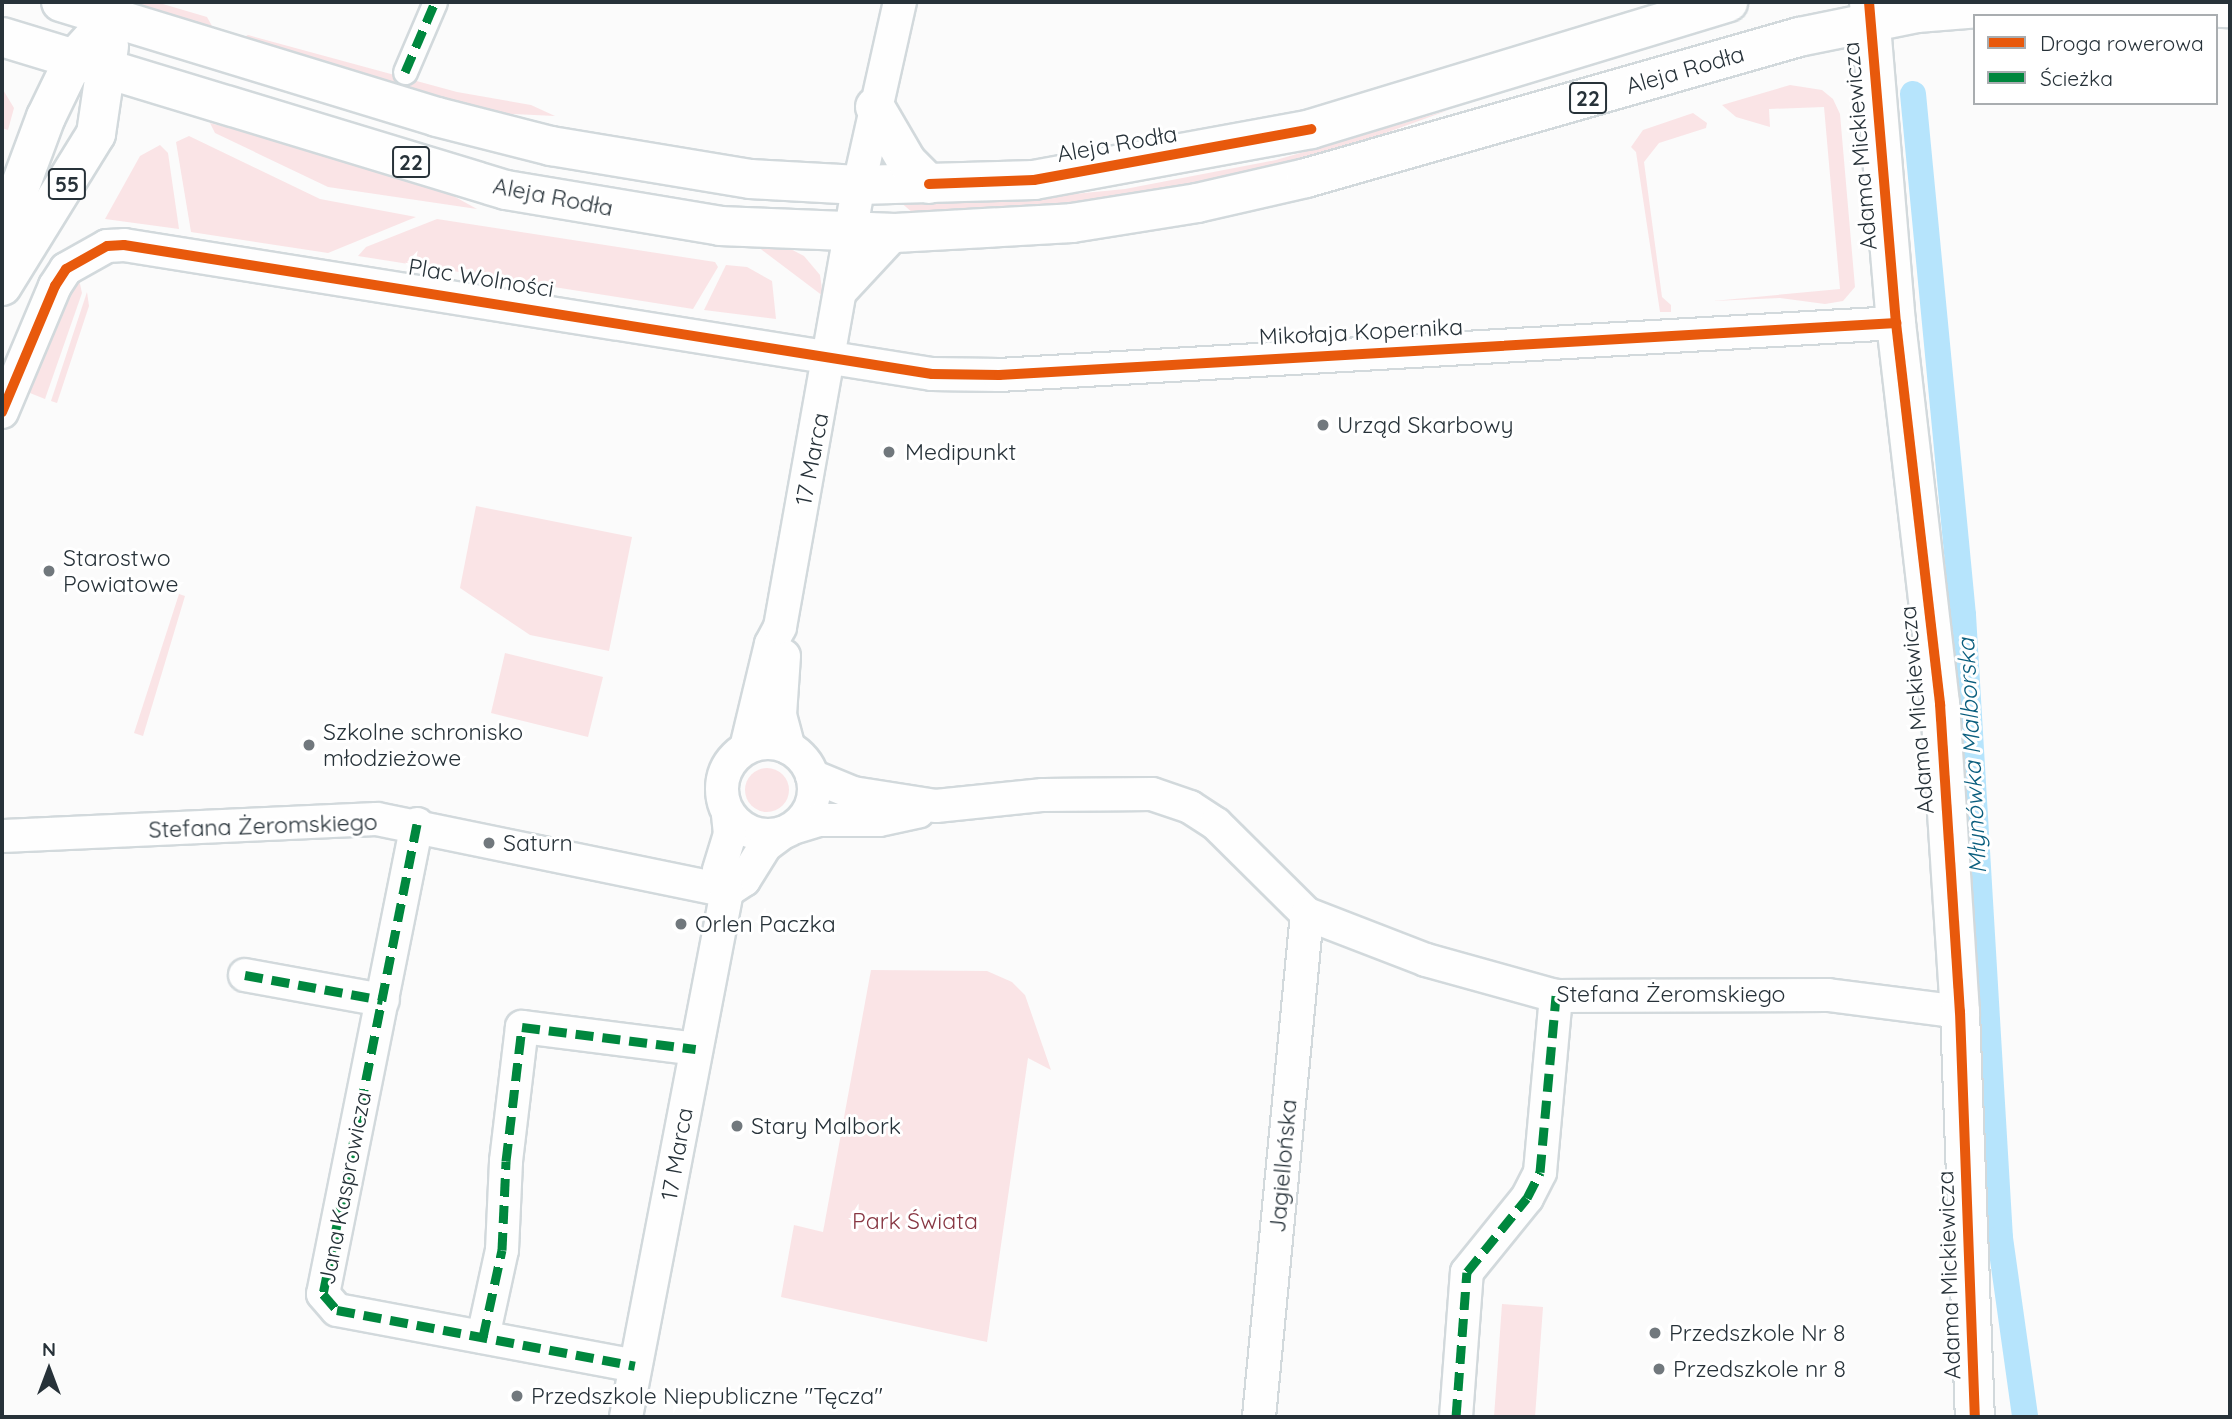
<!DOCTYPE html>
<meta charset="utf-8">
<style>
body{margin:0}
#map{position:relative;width:2232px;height:1419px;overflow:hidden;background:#fbfbfb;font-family:Quicksand,sans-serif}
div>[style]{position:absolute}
.green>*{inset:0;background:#fae4e6}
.round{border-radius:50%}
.canal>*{height:26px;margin:-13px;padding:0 13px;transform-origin:13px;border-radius:13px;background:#b6e4fc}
.roads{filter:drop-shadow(2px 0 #d2d9dc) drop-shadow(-2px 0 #d2d9dc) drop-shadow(0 2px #d2d9dc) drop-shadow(0 -2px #d2d9dc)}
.pedestrian>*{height:23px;margin:-11.5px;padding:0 11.5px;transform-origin:11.5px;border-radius:11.5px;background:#fefefe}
.minor>*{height:32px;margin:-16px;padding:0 16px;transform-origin:16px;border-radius:16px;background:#fefefe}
.minor>.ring{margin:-16px;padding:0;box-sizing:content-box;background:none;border:32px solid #fefefe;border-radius:50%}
.tertiary>*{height:38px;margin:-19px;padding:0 19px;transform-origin:19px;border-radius:19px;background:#fefefe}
.primary>*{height:38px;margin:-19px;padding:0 19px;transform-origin:19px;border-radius:19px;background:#fefefe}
.quiet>*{height:9px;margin-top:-4.5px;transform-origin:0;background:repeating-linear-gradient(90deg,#00873e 0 18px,transparent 0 27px)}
.cycleway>*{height:10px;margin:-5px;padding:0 5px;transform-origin:5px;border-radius:5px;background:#e8590c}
.dots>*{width:19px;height:19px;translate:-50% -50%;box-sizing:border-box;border:4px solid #fff;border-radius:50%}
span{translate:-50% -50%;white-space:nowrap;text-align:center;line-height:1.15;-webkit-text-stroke:6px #fff;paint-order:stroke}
.shield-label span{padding:2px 5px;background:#fff;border:2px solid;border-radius:5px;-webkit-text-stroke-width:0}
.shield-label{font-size:21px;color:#273239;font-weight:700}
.street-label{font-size:23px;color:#273239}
.poi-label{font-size:23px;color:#273239}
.left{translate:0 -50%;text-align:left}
.park-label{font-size:23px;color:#883743}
.water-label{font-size:24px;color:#0a5e7e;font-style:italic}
.frame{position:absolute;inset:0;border:4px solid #273239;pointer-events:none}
.legend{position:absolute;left:1973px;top:14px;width:245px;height:91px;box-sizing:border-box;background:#fff;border:2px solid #a9adb0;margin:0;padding:9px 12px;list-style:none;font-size:21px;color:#273239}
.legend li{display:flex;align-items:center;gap:14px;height:35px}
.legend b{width:35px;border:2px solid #a9adb0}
.north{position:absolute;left:14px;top:1335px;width:70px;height:70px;-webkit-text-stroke:5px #fff;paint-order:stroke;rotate:0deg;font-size:19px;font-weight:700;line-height:28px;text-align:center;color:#273239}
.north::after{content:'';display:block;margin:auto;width:24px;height:32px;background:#273239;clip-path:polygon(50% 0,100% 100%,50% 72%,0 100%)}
</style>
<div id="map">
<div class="green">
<i style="clip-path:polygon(109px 2px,156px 2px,207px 17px,212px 26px,209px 34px)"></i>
<i style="clip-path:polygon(248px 35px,457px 92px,531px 105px,555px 116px,495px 113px,236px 41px)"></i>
<i style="clip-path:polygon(1790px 85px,1822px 90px,1833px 99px,1840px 114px,1855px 287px,1843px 301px,1825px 304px,1780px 298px,1713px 301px,1840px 289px,1824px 107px,1769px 109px,1770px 127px,1736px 117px,1722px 105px)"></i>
<i style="clip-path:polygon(2px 88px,14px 108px,8px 130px,2px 128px)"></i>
<i style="clip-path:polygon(1449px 110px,1308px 161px,1089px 205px,913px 213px,899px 201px,1004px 201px,1125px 189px,1276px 160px)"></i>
<i style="clip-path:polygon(1693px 113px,1707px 123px,1706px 128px,1659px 143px,1644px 162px,1662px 297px,1671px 305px,1671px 312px,1660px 312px,1636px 152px,1631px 147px,1643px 130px)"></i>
<i style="clip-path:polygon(210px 123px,419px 177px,477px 209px,328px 187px,215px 133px)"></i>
<i style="clip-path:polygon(189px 136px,320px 199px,416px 217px,328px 253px,191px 232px,176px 142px)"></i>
<i style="clip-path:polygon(160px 145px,168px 153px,179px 229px,105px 219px,140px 156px)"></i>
<i style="clip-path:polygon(437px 219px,715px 262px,718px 267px,693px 309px,358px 256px,366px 247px)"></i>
<i style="clip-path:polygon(754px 244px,783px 245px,804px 256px,820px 275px,823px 296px)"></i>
<i style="clip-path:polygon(726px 265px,747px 267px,772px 281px,776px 319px,704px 310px)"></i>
<i style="clip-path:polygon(78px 275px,82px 293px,45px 399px,30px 393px,32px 384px,65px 295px)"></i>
<i style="clip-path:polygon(87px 292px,89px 306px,57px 403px,51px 401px)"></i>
<i style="clip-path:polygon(476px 506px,632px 537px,609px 651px,530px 635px,460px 588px)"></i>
<i style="clip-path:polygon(179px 594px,185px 596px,143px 736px,134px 733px)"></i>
<i style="clip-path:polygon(505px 653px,603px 677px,588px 737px,491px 713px)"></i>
<i class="round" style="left:745px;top:768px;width:44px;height:44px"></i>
<i style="clip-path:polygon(871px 970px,987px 971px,1012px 982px,1025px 995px,1051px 1070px,1028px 1058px,987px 1342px,781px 1297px,794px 1225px,823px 1232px)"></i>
<i style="clip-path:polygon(1502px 1304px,1543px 1307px,1535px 1417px,1494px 1417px)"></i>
</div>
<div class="canal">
<i style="left:1913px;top:94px;width:523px;rotate:84.52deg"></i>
<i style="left:1963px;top:615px;width:624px;rotate:86.6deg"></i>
<i style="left:2000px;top:1238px;width:181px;rotate:82deg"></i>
</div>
<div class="roads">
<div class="pedestrian">
<i style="left:405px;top:72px;width:76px;rotate:-66.8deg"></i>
</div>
<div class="minor">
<i style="left:842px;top:290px;width:78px;rotate:-47.1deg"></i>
<i style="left:2px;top:412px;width:137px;rotate:-67.2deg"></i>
<i style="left:55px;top:286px;width:20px;rotate:-57deg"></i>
<i style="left:66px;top:269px;width:47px;rotate:-29.3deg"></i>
<i style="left:107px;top:246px;width:17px;rotate:-3deg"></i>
<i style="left:124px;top:245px;width:818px;rotate:9.07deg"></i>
<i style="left:932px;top:374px;width:67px;rotate:0.9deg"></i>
<i style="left:999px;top:375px;width:899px;rotate:-3.32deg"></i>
<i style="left:784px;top:656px;width:59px;rotate:93.9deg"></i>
<i style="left:780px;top:715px;width:34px;rotate:75deg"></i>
<i class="ring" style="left:722px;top:743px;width:60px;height:60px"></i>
<i style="left:746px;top:748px;width:107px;rotate:-76.5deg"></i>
<i style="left:771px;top:644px;width:19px;rotate:-62deg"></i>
<i style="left:780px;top:627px;width:449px;rotate:-79.9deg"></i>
<i style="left:859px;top:185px;width:188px;rotate:-77.4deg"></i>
<i style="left:812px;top:776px;width:44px;rotate:22.5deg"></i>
<i style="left:853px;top:793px;width:84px;rotate:8.9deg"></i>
<i style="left:936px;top:806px;width:108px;rotate:-5.9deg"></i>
<i style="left:1043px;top:795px;width:109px;rotate:-0.5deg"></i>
<i style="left:1152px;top:794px;width:40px;rotate:18.9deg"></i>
<i style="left:1190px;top:807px;width:31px;rotate:33deg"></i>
<i style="left:1216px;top:824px;width:128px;rotate:44.7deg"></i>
<i style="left:1307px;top:914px;width:128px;rotate:21.1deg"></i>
<i style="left:1426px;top:960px;width:135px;rotate:15.5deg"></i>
<i style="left:1556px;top:996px;width:272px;rotate:-0.2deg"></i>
<i style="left:1828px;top:995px;width:133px;rotate:7.3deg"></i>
<i style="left:417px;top:824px;width:479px;rotate:101.3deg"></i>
<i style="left:323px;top:1294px;width:21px;rotate:49deg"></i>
<i style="left:337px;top:1310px;width:303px;rotate:10.6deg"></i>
<i style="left:796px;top:827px;width:24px;rotate:-17deg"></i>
<i style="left:819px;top:820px;width:60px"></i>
<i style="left:879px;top:820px;width:40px;rotate:-12deg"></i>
<i style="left:2px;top:836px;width:375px;rotate:-2.6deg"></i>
<i style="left:377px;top:819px;width:357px;rotate:11.6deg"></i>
<i style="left:727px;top:891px;width:20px;rotate:-33deg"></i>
<i style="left:744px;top:880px;width:40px;rotate:-58deg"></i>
<i style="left:765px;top:846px;width:21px;rotate:-37deg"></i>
<i style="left:245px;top:975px;width:140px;rotate:10.3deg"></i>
<i style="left:483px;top:1337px;width:89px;rotate:-77.7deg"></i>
<i style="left:502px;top:1250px;width:89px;rotate:-87.4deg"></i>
<i style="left:506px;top:1161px;width:135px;rotate:-83.2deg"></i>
<i style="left:522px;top:1027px;width:175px;rotate:7.2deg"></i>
<i style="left:626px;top:1417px;width:536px;rotate:-79.13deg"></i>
<i style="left:727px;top:891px;width:22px;rotate:-111deg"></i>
<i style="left:719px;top:870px;width:38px;rotate:-73deg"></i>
<i style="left:730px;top:834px;width:20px;rotate:-96deg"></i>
<i style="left:1259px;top:1417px;width:505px;rotate:-84.55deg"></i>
<i style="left:1456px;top:1417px;width:145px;rotate:-85.7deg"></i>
<i style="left:1467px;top:1272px;width:95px;rotate:-51deg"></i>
<i style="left:1527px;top:1198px;width:29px;rotate:-63deg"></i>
<i style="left:1540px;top:1172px;width:177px;rotate:-84.8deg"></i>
</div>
<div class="tertiary">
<i style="left:1869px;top:2px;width:322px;rotate:85.2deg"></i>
<i style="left:1896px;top:323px;width:384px;rotate:83.4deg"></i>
<i style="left:1940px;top:704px;width:309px;rotate:86.3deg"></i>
<i style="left:1960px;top:1012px;width:405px;rotate:87.9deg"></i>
</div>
<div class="primary">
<i style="left:61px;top:2px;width:393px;rotate:17deg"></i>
<i style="left:437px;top:117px;width:118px;rotate:14.3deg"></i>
<i style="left:551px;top:146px;width:202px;rotate:9.4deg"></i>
<i style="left:750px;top:179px;width:109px;rotate:3.2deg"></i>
<i style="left:859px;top:185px;width:175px;rotate:-1.6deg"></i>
<i style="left:1034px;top:180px;width:282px;rotate:-10.4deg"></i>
<i style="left:1311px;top:129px;width:436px;rotate:-16.9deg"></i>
<i style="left:2px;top:37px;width:527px;rotate:16.89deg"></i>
<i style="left:506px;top:190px;width:217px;rotate:9.5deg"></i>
<i style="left:720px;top:226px;width:175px;rotate:2.3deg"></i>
<i style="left:895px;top:233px;width:177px;rotate:-3.2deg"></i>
<i style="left:1072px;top:223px;width:127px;rotate:-9.1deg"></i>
<i style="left:1197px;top:203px;width:112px;rotate:-12.9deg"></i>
<i style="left:1306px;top:178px;width:513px;rotate:-15.96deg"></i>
<i style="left:1799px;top:37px;width:120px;rotate:-11.5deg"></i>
<i style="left:1917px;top:13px;width:137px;rotate:-4.6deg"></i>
<i style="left:2054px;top:2px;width:176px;rotate:2deg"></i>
<i style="left:875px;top:107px;width:64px;rotate:59.8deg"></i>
<i style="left:907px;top:162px;width:31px;rotate:45deg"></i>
<i style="left:2px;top:235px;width:126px;rotate:-69.6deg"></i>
<i style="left:46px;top:117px;width:64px;rotate:-64.2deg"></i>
<i style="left:74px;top:59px;width:25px;rotate:-48deg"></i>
<i style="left:2px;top:286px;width:179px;rotate:-58.3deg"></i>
<i style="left:96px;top:134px;width:89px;rotate:-81.6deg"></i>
</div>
</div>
<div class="quiet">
<i style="left:405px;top:72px;width:76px;rotate:-66.8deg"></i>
<i style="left:417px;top:824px;width:479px;rotate:101.3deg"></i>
<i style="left:323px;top:1294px;width:21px;rotate:49deg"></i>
<i style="left:337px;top:1310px;width:303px;rotate:10.6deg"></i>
<i style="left:245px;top:975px;width:140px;rotate:10.3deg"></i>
<i style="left:483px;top:1337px;width:89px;rotate:-77.7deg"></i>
<i style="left:502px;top:1250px;width:89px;rotate:-87.4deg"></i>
<i style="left:506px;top:1161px;width:135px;rotate:-83.2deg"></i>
<i style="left:522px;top:1027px;width:175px;rotate:7.2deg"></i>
<i style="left:1456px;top:1417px;width:145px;rotate:-85.7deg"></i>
<i style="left:1467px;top:1272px;width:95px;rotate:-51deg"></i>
<i style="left:1527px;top:1198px;width:29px;rotate:-63deg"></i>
<i style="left:1540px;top:1172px;width:177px;rotate:-84.8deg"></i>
</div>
<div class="cycleway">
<i style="left:1869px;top:2px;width:322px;rotate:85.2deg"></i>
<i style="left:1896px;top:323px;width:384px;rotate:83.4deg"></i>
<i style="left:1940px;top:704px;width:309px;rotate:86.3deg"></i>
<i style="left:1960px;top:1012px;width:405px;rotate:87.9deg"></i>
<i style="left:929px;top:184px;width:105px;rotate:-2.2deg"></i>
<i style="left:1034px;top:180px;width:282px;rotate:-10.4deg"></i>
<i style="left:2px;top:412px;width:137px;rotate:-67.2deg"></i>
<i style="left:55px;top:286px;width:20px;rotate:-57deg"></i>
<i style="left:66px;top:269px;width:47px;rotate:-29.3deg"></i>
<i style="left:107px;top:246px;width:17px;rotate:-3deg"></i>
<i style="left:124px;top:245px;width:818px;rotate:9.07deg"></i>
<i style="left:932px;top:374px;width:67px;rotate:0.9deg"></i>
<i style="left:999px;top:375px;width:899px;rotate:-3.32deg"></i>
</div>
<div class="dots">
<i style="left:1323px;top:425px;background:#71787d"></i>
<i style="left:889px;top:452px;background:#71787d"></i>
<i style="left:49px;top:571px;background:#71787d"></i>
<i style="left:309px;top:745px;background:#71787d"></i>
<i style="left:489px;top:843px;background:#71787d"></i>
<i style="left:681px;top:924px;background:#71787d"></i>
<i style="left:737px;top:1126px;background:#71787d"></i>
<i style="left:1655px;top:1333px;background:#71787d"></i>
<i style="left:1659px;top:1369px;background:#71787d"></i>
<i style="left:517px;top:1396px;background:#71787d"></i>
</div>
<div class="shield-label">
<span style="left:1588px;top:98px">22</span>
<span style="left:411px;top:162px">22</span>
<span style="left:67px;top:184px">55</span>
</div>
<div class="street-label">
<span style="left:1685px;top:70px;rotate:-16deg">Aleja Rodła</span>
<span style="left:1117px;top:144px;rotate:-10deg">Aleja Rodła</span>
<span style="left:1860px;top:146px;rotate:-95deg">Adama Mickiewicza</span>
<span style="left:553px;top:197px;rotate:11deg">Aleja Rodła</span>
<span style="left:481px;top:278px;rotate:9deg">Plac Wolności</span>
<span style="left:1361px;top:332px;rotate:-3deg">Mikołaja Kopernika</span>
<span style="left:812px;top:459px;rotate:-79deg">17 Marca</span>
<span style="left:1917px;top:710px;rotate:-95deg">Adama Mickiewicza</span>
<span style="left:263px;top:826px;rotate:-2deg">Stefana Żeromskiego</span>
<span style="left:1671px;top:994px">Stefana Żeromskiego</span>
<span style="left:677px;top:1154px;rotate:-80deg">17 Marca</span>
<span style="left:1283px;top:1166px;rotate:-85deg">Jagiellońska</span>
<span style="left:345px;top:1188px;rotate:-79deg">Jana Kasprowicza</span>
<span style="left:1949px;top:1275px;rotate:-92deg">Adama Mickiewicza</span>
</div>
<div class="poi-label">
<span class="left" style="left:1337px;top:425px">Urząd Skarbowy</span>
<span class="left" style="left:905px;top:452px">Medipunkt</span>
<span class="left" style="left:63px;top:571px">Starostwo<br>Powiatowe</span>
<span class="left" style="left:323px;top:745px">Szkolne schronisko<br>młodzieżowe</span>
<span class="left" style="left:503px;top:843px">Saturn</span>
<span class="left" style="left:695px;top:924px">Orlen Paczka</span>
<span class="left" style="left:751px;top:1126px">Stary Malbork</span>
<span class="left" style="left:1669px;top:1333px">Przedszkole Nr 8</span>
<span class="left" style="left:1673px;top:1369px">Przedszkole nr 8</span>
<span class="left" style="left:531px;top:1396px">Przedszkole Niepubliczne "Tęcza"</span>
</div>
<div class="park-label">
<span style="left:915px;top:1221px">Park Świata</span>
</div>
<div class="water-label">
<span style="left:1972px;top:756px;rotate:-93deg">Młynówka Malborska</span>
</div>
<div class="frame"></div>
<ul class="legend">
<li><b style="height:9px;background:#e8590c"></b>Droga rowerowa</li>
<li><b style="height:9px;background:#00873e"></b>Ścieżka</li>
</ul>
<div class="north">N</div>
</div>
